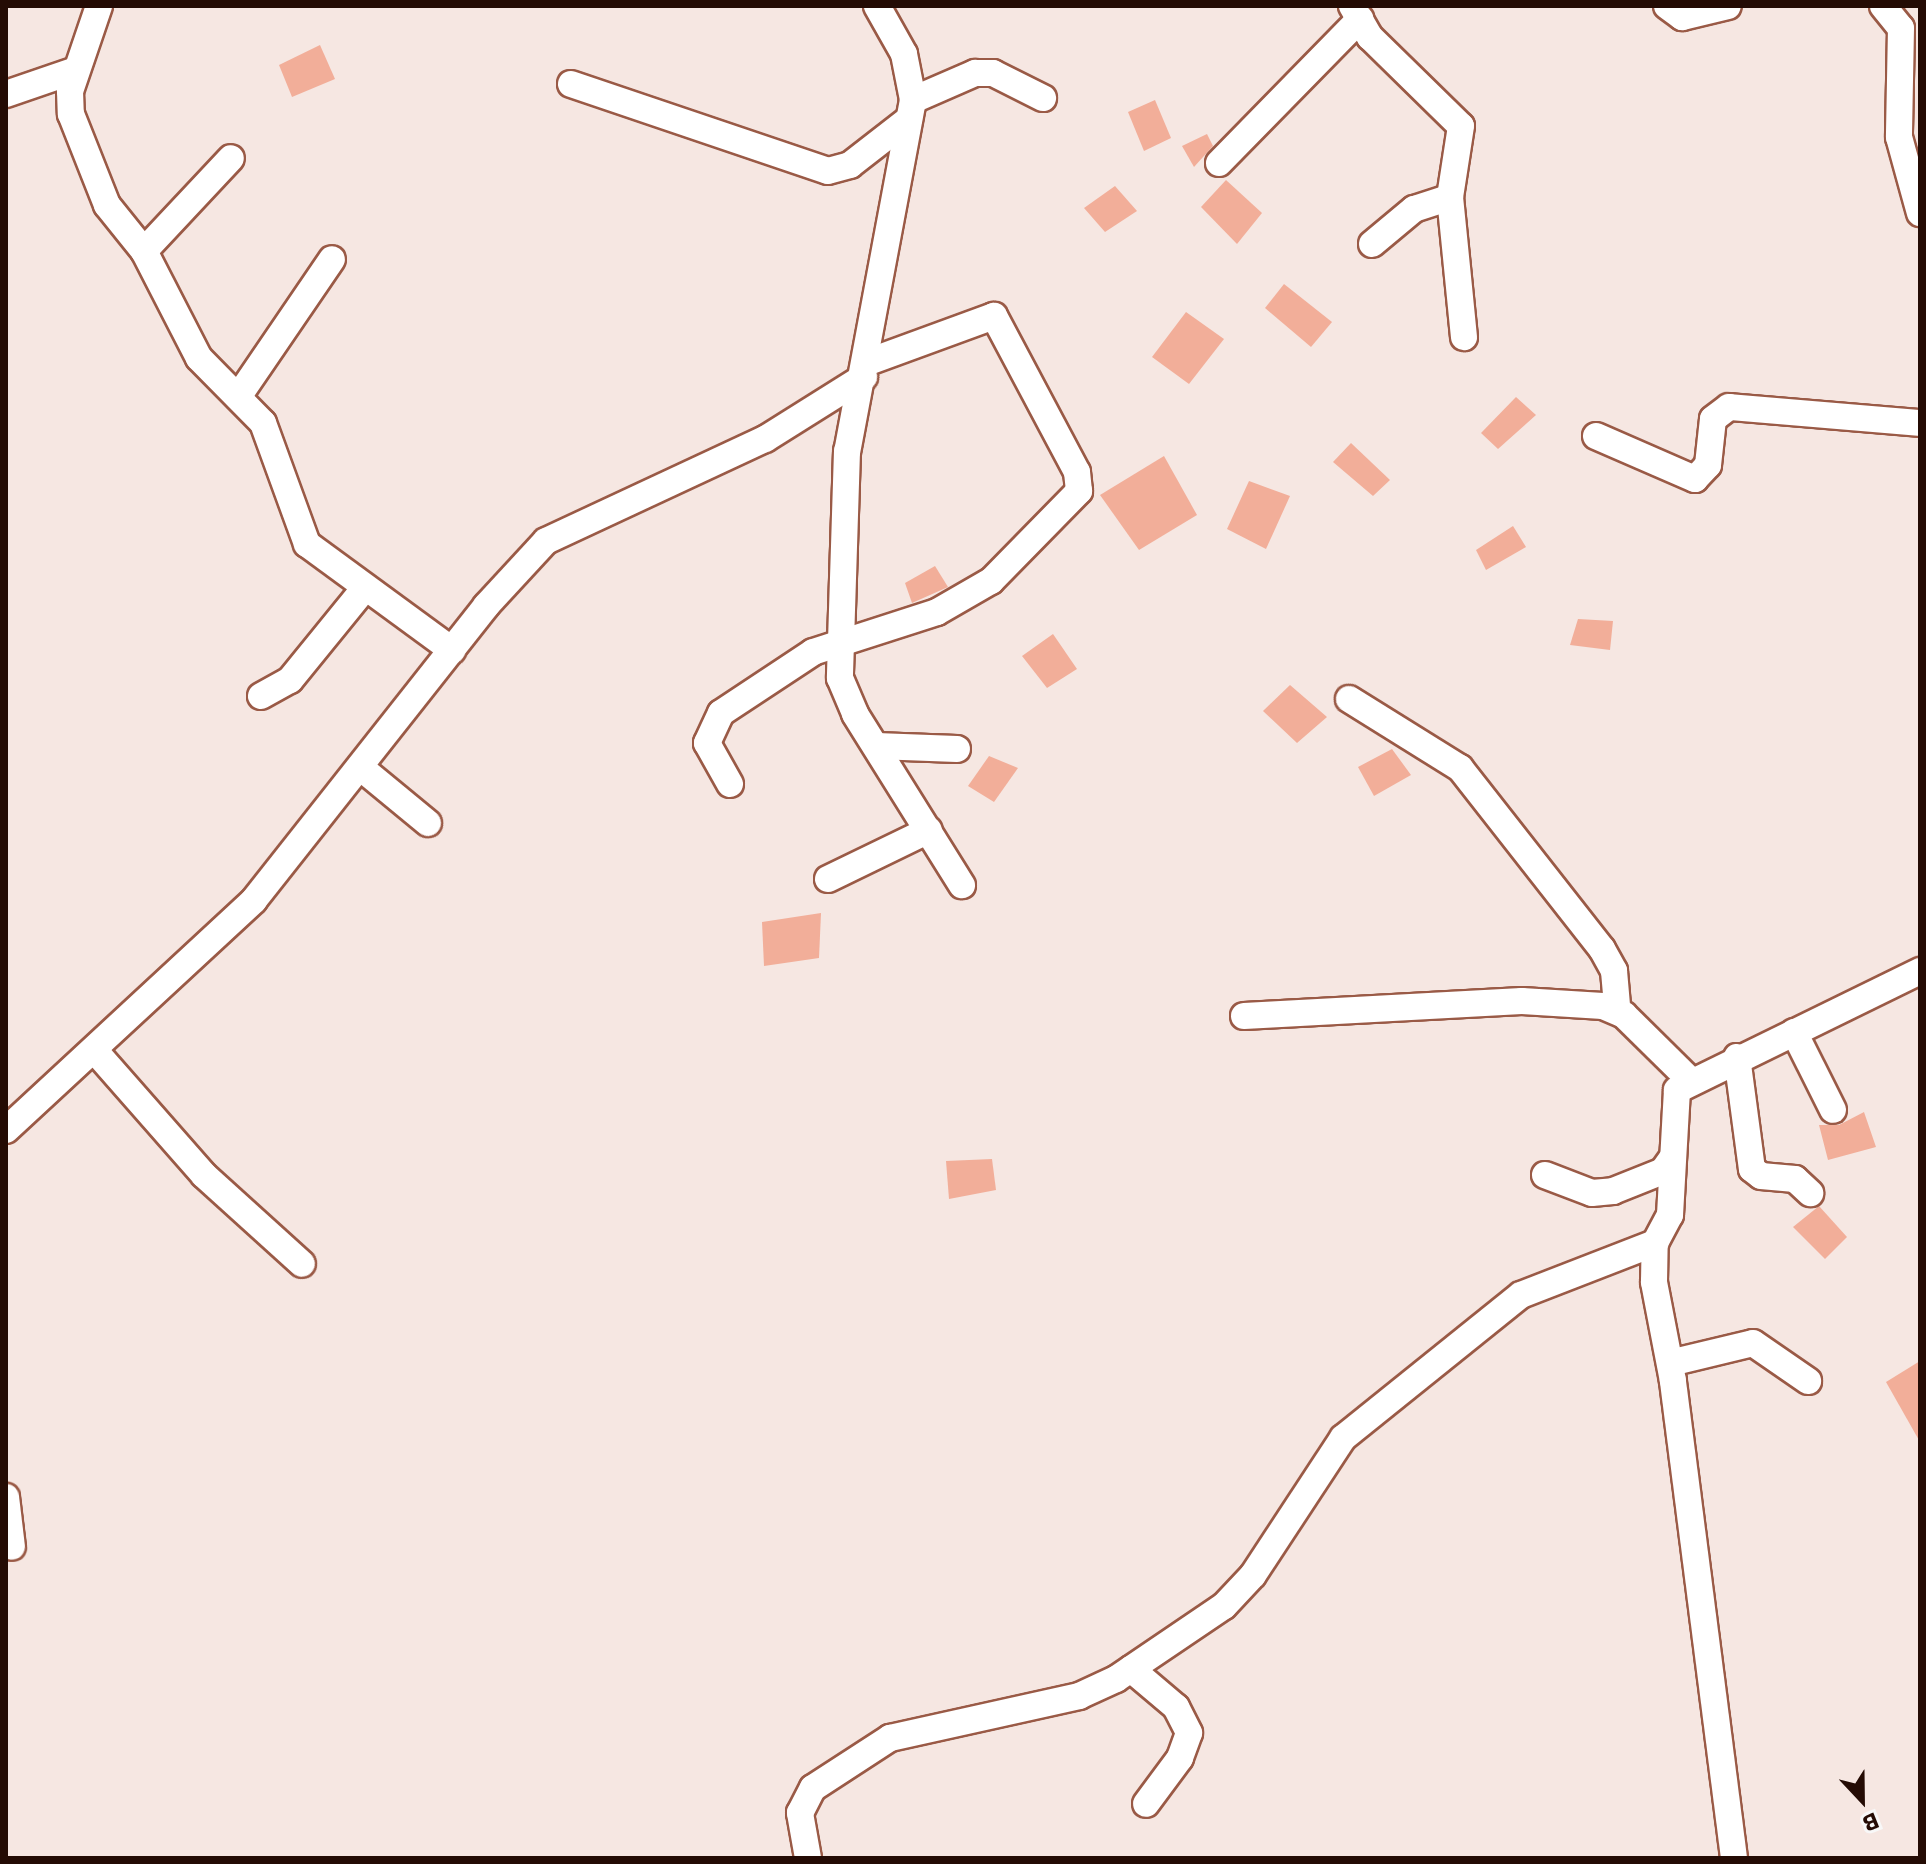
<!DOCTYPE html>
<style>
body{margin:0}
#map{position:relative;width:1926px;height:1864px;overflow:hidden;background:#f6e7e2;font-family:Commissioner,sans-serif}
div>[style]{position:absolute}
.building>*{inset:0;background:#f2ae99}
.roads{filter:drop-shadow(2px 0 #9a5a46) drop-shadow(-2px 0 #9a5a46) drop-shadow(0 2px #9a5a46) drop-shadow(0 -2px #9a5a46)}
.minor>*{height:26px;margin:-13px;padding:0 13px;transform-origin:13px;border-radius:13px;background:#fff}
span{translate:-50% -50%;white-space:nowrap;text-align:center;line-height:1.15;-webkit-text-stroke:6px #f8f8f8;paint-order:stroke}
.frame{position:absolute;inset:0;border:8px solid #240b04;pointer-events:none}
.north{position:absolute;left:1822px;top:1760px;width:80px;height:80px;-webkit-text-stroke:6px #f8f8f8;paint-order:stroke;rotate:158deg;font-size:22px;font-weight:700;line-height:32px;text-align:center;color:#240b04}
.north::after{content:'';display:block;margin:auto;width:28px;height:36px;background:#240b04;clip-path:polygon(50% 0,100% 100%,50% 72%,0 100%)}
</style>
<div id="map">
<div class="building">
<i style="clip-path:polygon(320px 45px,335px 79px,292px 97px,279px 65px)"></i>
<i style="clip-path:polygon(1155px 100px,1171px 138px,1144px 151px,1128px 112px)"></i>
<i style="clip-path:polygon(1207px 134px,1213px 146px,1194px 167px,1182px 146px)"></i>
<i style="clip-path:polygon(1226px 180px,1262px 213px,1237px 244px,1201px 207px)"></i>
<i style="clip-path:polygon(1115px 186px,1137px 211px,1105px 232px,1084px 208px)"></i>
<i style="clip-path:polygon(1284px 284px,1332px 322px,1311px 347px,1265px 308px)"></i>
<i style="clip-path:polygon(1186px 312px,1224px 339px,1189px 384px,1152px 357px)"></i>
<i style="clip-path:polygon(1516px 397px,1536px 415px,1498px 449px,1481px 433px)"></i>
<i style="clip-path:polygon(1351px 443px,1390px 480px,1373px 496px,1333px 462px)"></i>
<i style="clip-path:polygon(1164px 456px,1197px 515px,1139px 550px,1100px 495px)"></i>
<i style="clip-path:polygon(1249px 481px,1290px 496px,1266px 549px,1227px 529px)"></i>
<i style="clip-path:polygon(1513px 526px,1526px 547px,1486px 570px,1476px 550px)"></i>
<i style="clip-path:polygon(935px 566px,948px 587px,912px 603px,905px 583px)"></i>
<i style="clip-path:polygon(1578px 619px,1613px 621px,1610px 650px,1570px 645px)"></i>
<i style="clip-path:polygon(1053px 634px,1077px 669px,1047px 688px,1022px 656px)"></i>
<i style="clip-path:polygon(1290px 685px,1327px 717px,1297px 743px,1263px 711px)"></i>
<i style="clip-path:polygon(1392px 749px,1411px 775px,1374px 796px,1358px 767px)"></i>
<i style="clip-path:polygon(989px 756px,1018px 768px,994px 802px,968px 786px)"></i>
<i style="clip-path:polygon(821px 913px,819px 958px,764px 966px,762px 922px)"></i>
<i style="clip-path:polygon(1864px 1112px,1876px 1147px,1828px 1160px,1819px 1125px,1839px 1125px)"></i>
<i style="clip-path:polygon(992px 1159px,996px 1190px,949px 1199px,946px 1161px)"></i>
<i style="clip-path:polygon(1819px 1206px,1847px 1237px,1825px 1259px,1793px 1227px)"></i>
<i style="clip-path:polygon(1920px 1361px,1920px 1442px,1886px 1382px)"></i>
</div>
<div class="roads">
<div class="minor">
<i style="left:99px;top:6px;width:90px;rotate:108.8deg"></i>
<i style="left:70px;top:91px;width:23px;rotate:88deg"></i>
<i style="left:71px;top:114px;width:98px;rotate:68.4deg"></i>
<i style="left:107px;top:205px;width:59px;rotate:51.2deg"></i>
<i style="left:144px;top:251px;width:120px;rotate:62.8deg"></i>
<i style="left:199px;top:358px;width:91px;rotate:45.4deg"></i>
<i style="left:263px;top:423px;width:129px;rotate:70deg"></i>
<i style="left:307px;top:544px;width:180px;rotate:36.2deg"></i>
<i style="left:877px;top:6px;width:55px;rotate:60.6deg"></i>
<i style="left:904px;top:54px;width:47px;rotate:78.9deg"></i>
<i style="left:913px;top:100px;width:357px;rotate:100.6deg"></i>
<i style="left:847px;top:451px;width:227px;rotate:91.8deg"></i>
<i style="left:840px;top:678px;width:39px;rotate:67deg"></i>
<i style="left:855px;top:714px;width:202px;rotate:58deg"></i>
<i style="left:1352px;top:6px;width:36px;rotate:60deg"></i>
<i style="left:1370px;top:37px;width:127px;rotate:44.4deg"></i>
<i style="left:1461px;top:126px;width:72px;rotate:98.8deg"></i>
<i style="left:1450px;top:197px;width:141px;rotate:84.3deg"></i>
<i style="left:1667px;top:6px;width:19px;rotate:36deg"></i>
<i style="left:1682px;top:17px;width:47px;rotate:-13.4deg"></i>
<i style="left:1883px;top:6px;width:28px;rotate:51deg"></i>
<i style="left:1901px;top:28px;width:109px;rotate:91.1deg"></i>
<i style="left:1899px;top:137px;width:79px;rotate:74.6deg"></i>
<i style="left:571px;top:84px;width:271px;rotate:18.7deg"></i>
<i style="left:828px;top:171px;width:23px;rotate:-15deg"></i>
<i style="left:850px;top:165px;width:75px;rotate:-37.9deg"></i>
<i style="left:6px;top:94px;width:74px;rotate:-18.9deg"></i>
<i style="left:913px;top:100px;width:68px;rotate:-23.5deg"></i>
<i style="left:975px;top:73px;width:18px"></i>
<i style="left:993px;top:73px;width:56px;rotate:26.6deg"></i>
<i style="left:1219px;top:163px;width:202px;rotate:-45.6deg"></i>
<i style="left:1372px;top:244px;width:55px;rotate:-39.8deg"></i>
<i style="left:1414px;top:209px;width:38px;rotate:-18deg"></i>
<i style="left:144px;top:251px;width:127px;rotate:-46.9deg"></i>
<i style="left:240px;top:394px;width:163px;rotate:-55.7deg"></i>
<i style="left:1596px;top:436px;width:108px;rotate:23.5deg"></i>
<i style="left:1695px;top:479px;width:19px;rotate:-47deg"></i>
<i style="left:1708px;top:465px;width:46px;rotate:-83.8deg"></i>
<i style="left:1713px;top:419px;width:20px;rotate:-37deg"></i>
<i style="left:1729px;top:407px;width:192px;rotate:4.8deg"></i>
<i style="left:261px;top:696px;width:33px;rotate:-29deg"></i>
<i style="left:290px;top:680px;width:117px;rotate:-50.9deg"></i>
<i style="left:1349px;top:699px;width:131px;rotate:31.9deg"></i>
<i style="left:1460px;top:768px;width:230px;rotate:51.9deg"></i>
<i style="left:1602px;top:949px;width:25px;rotate:61deg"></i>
<i style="left:1614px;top:971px;width:38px;rotate:85deg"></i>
<i style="left:876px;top:746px;width:81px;rotate:2.1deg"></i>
<i style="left:360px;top:767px;width:88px;rotate:39.5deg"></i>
<i style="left:730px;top:784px;width:47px;rotate:-119.3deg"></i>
<i style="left:707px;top:743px;width:33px;rotate:-65deg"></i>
<i style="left:721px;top:713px;width:110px;rotate:-33.5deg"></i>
<i style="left:813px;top:652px;width:130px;rotate:-17.9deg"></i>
<i style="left:937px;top:612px;width:62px;rotate:-29.9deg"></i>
<i style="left:991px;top:581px;width:126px;rotate:-45.6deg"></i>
<i style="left:1079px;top:491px;width:19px;rotate:-96deg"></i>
<i style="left:1077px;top:472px;width:177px;rotate:-118deg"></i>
<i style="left:994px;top:316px;width:134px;rotate:159.9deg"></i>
<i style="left:828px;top:879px;width:112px;rotate:-25.9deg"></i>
<i style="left:1244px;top:1016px;width:278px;rotate:-3.1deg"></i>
<i style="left:1522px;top:1001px;width:81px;rotate:3.5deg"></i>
<i style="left:1603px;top:1006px;width:23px;rotate:23deg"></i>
<i style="left:1624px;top:1015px;width:91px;rotate:44.6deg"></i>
<i style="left:1794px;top:1032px;width:87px;rotate:63.4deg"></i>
<i style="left:96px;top:1052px;width:164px;rotate:48.7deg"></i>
<i style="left:204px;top:1175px;width:132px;rotate:42.2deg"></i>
<i style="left:1737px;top:1057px;width:113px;rotate:82.4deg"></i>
<i style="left:1752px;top:1169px;width:11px;rotate:38deg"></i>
<i style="left:1761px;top:1176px;width:34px;rotate:5deg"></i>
<i style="left:1795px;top:1179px;width:21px;rotate:43deg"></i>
<i style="left:6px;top:1130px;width:338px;rotate:-42.8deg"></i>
<i style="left:254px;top:900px;width:375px;rotate:-51.7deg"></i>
<i style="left:486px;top:606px;width:88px;rotate:-47.3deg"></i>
<i style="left:546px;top:541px;width:242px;rotate:-25deg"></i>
<i style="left:765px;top:439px;width:117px;rotate:-32.1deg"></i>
<i style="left:1545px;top:1175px;width:50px;rotate:21deg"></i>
<i style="left:1592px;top:1193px;width:21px;rotate:-5deg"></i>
<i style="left:1613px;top:1191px;width:54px;rotate:-21.8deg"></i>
<i style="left:1663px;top:1171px;width:16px;rotate:-55deg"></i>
<i style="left:1670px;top:1363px;width:85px;rotate:-13.5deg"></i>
<i style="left:1753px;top:1343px;width:67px;rotate:34.6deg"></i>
<i style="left:6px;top:1497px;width:50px;rotate:83.2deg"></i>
<i style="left:1131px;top:1669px;width:59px;rotate:40.2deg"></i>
<i style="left:1176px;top:1707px;width:29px;rotate:63deg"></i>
<i style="left:1189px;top:1733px;width:27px;rotate:110deg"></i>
<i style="left:1180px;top:1758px;width:57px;rotate:126.5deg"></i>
<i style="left:808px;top:1858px;width:46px;rotate:-100.1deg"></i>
<i style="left:800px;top:1813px;width:28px;rotate:-63deg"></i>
<i style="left:813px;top:1788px;width:92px;rotate:-33deg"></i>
<i style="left:890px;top:1738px;width:194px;rotate:-12.5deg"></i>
<i style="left:1079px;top:1696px;width:41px;rotate:-24.7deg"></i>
<i style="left:1116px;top:1679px;width:130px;rotate:-34.1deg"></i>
<i style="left:1224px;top:1606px;width:42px;rotate:-46.9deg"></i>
<i style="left:1253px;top:1575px;width:164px;rotate:-56.7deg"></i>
<i style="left:1343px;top:1438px;width:228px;rotate:-38.8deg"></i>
<i style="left:1521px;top:1295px;width:144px;rotate:-21.2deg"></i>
<i style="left:1734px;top:1858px;width:481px;rotate:-97.3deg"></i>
<i style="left:1673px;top:1381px;width:101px;rotate:-100.9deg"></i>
<i style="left:1654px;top:1282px;width:39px;rotate:-89deg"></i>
<i style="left:1655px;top:1243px;width:32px;rotate:-62deg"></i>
<i style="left:1670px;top:1215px;width:125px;rotate:-86.8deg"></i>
<i style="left:1677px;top:1090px;width:271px;rotate:-26.1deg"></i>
</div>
</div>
<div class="frame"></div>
<div class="north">B</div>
</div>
